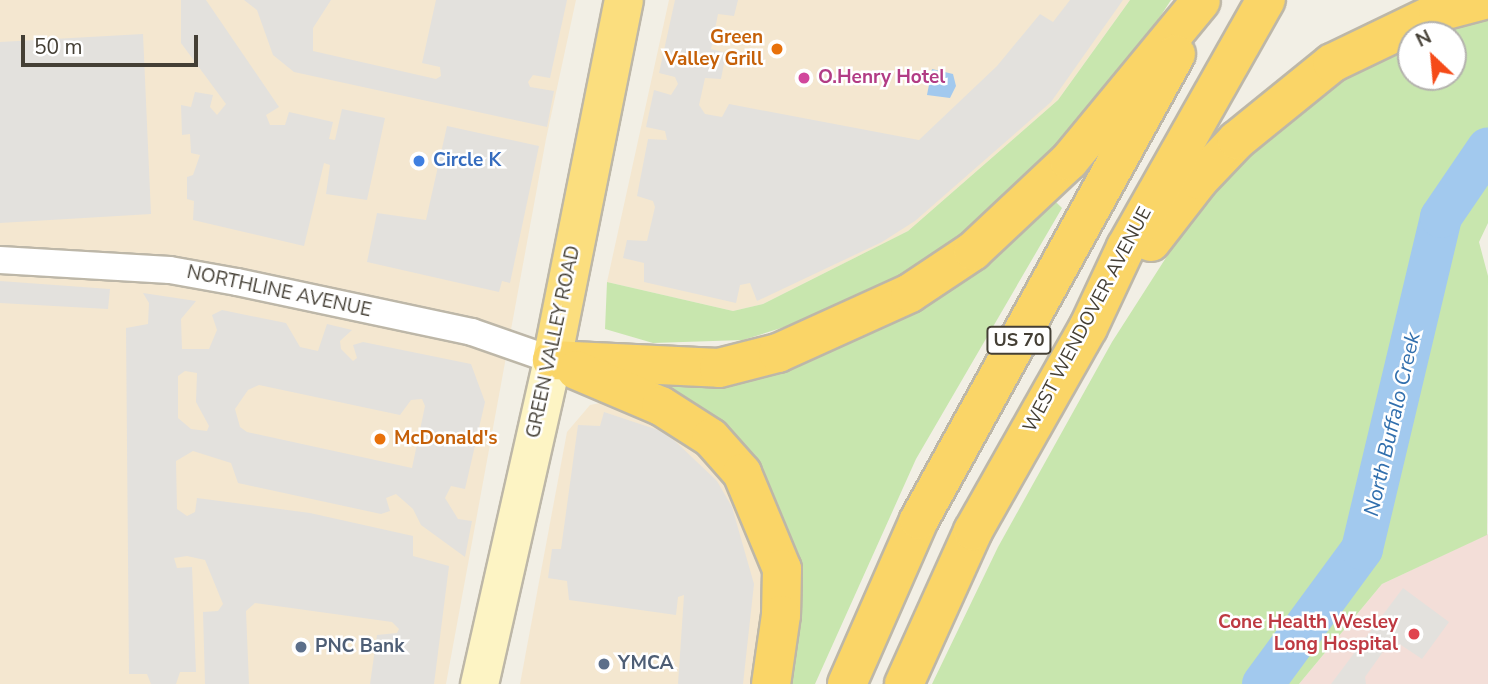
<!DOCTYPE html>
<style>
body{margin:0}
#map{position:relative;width:1488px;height:684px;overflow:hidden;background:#f2efe5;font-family:"Nunito Sans",sans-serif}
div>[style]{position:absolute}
.commercial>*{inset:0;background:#f4e7d0}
.medical>*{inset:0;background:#f3ded8}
.green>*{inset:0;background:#c8e6ae}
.parking>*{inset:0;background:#e3e1dd}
.water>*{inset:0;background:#a2c9ee}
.river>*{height:42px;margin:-21px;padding:0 21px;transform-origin:21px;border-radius:21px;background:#a2c9ee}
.roads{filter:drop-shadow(2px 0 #bdb7a8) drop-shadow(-2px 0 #bdb7a8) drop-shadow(0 2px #bdb7a8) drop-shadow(0 -2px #bdb7a8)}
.minor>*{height:26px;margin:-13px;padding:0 13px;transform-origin:13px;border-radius:13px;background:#fff}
.secondary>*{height:37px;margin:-18.5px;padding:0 18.5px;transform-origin:18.5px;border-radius:18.5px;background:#fdf4c4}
.trunk>*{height:38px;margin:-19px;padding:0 19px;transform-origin:19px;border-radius:19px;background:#fbde7e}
.motorway>*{height:38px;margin:-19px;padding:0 19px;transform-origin:19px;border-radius:19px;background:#fad567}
.dots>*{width:19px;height:19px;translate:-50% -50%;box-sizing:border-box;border:4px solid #fff;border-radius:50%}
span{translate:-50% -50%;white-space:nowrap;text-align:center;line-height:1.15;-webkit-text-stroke:5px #fff;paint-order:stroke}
.shield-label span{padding:2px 5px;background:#fff;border:2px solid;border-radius:5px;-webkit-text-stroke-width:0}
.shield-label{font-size:18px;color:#443f35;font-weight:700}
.food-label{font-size:19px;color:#c56008;font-weight:700}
.right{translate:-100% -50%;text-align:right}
.left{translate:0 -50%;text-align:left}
.hotel-label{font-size:19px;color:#b23c85;font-weight:700}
.shop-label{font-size:19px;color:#366cbe;font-weight:700}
.street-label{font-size:19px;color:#443f35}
.health-label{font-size:19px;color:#be3a42;font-weight:700}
.service-label{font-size:19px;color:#4e5e75;font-weight:700}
.water-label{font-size:21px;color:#316fad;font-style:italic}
.north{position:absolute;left:1397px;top:21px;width:70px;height:70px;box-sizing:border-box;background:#fff;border:2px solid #b4b2ae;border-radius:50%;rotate:334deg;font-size:19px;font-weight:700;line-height:28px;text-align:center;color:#443f35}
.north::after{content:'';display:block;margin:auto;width:24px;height:32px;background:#f54b19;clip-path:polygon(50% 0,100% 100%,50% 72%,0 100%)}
.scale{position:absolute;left:21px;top:35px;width:177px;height:32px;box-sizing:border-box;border:4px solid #443f35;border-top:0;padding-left:9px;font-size:21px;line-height:24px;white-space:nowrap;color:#443f35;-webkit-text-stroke:5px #fff;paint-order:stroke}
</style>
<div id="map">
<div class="commercial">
<i style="clip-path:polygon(0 0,576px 0,546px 139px,446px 684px,0 684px)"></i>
<i style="clip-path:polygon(669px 0,1130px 0,1058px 100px,908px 231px,763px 304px,733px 311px,607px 282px)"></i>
<i style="clip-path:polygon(610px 401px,635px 406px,710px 458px,737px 494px,766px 563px,757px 684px,520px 684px,567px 432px,590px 405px)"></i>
</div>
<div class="medical">
<i style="clip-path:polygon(1488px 534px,1488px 684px,1299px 684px,1382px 584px)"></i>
</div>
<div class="green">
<i style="clip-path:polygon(1130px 0,1171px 0,1116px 84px,1046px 161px,971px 227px,905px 273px,816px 317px,743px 340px,653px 343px,605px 329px,607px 282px,733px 311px,763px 304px,908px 231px,1058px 100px)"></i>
<i style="clip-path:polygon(1488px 15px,1488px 223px,1479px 242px,1488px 276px,1487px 535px,1382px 584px,1299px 684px,932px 684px,998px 547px,1112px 342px,1185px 228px,1249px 150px,1314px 95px,1411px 42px,1411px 77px,1453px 77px,1453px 35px,1430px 35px)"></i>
<i style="clip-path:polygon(1056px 202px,1062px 208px,916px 459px,815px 684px,787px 684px,798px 585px,790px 534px,771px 491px,749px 457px,633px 373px,670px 376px,1006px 240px)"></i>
</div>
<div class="parking">
<i style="clip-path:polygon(181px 0,206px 0,279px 107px,266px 115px,270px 125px,285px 125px,289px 112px,333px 122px,329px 139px,335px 140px,342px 109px,385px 118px,367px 200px,326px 194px,330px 165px,324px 163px,304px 246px,193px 220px,194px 201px,187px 199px,187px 177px,193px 175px,200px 155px,191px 153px,190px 134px,182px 135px,181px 105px,191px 107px,195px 92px,213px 95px,210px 107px,217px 115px,226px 104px,181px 43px)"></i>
<i style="clip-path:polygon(244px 0,331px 0,313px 28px,313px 51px,436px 79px,441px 76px,440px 67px,422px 63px,436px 0,567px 0,550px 78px,533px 75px,528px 82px,530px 87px,554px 91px,547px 127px,294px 72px,273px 55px,257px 10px)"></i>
<i style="clip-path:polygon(675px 0,738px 0,734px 16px,718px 14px,711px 49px,726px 53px,721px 79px,705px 78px,699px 105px,705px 114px,722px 117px,729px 104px,919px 140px,997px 66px,1040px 14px,1053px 22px,1070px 0,1123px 0,1051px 102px,915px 221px,882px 242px,757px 301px,750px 283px,740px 285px,736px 303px,644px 282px,644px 263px,623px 258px,627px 240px,647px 241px,655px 207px,653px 201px,637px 196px,648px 139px,667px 140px,665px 131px,646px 127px,654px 90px,671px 95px,678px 84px,675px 77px,659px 73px)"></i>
<i style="clip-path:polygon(143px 34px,151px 214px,0 223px,0 42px)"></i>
<i style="clip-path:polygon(447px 126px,539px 146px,510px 283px,502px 281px,499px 292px,367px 262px,377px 213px,426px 220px)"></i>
<i style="clip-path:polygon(0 281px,110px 289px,108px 309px,0 303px)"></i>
<i style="clip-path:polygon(evenodd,143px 293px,196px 301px,181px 319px,182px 349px,209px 349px,217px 330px,212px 315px,222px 310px,286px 323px,300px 347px,318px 351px,327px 324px,352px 330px,340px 341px,341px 349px,353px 361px,357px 358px,353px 345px,363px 342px,471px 364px,485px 402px,465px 489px,451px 486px,445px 498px,458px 519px,472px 521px,465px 557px,421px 525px,413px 509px,396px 494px,386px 498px,390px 511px,381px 514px,238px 483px,231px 463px,193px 451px,176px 461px,177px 509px,187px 516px,195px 512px,197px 498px,310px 513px,413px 536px,413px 556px,449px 566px,434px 684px,370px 684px,377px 635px,397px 633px,399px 629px,392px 622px,255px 603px,246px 611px,249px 684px,205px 684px,203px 612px,218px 611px,223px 604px,205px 560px,187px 556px,174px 558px,177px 568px,192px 567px,196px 672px,180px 672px,176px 684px,151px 684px,147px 674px,129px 674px,126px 328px,148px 324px,149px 303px,143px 293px,185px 371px,197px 373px,196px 402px,209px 426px,207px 431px,191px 429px,178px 418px,178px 376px,185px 371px,143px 293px,259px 385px,400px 415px,411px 400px,422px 399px,425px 406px,412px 468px,247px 432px,240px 427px,235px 409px,248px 390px,259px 385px)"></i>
<i style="clip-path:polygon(604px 412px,658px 430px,675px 441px,717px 481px,732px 507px,754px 584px,743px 684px,678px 684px,684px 595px,678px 597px,676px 615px,569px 600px,567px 581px,548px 578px,552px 549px,561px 549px,578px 425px,600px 426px)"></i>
<i style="clip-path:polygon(1403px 588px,1449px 622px,1422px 659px,1392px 639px,1365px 677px,1366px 684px,1331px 684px)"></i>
</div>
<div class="water">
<i style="clip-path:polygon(932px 69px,953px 74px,956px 86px,950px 98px,927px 95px)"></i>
</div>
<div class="river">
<i style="left:1263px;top:684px;width:167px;rotate:-53.7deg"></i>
<i style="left:1362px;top:549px;width:341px;rotate:-76.6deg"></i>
<i style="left:1441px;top:217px;width:83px;rotate:-55.7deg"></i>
</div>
<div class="roads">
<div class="minor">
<i style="left:0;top:260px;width:170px;rotate:3.4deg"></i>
<i style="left:170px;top:270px;width:68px;rotate:10.2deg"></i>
<i style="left:237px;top:282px;width:240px;rotate:12deg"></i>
<i style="left:472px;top:332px;width:85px;rotate:19.3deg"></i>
</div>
<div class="secondary">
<i style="left:479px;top:684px;width:332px;rotate:-77.3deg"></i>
</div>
<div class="trunk">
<i style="left:552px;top:360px;width:367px;rotate:-78.7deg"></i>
</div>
<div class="motorway">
<i style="left:1151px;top:242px;width:78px;rotate:-52.3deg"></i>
<i style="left:1199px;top:180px;width:55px;rotate:-46.5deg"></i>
<i style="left:1237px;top:140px;width:122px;rotate:-39deg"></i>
<i style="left:1332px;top:63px;width:118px;rotate:-25.7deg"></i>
<i style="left:1438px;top:12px;width:48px;rotate:-14.6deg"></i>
<i style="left:552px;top:360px;width:167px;rotate:2.7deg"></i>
<i style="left:719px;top:368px;width:61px;rotate:-14.3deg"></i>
<i style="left:778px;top:353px;width:145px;rotate:-24.4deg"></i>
<i style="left:910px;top:293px;width:76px;rotate:-33.7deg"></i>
<i style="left:973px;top:251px;width:132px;rotate:-43.2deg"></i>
<i style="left:1069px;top:161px;width:207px;rotate:-50.5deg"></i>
<i style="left:576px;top:370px;width:92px;rotate:23deg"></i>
<i style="left:661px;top:406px;width:59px;rotate:32.6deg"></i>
<i style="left:711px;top:438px;width:47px;rotate:48.5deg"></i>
<i style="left:742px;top:473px;width:104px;rotate:67.4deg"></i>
<i style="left:782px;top:569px;width:46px;rotate:91.2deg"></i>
<i style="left:781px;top:615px;width:70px;rotate:98.2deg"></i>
<i style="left:847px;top:684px;width:179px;rotate:-66.3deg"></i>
<i style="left:919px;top:520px;width:532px;rotate:-61.12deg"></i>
<i style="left:904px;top:684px;width:168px;rotate:-65.7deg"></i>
<i style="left:973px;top:531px;width:233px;rotate:-60.5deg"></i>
<i style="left:1088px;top:328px;width:89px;rotate:-64.9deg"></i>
<i style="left:1126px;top:247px;width:284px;rotate:-60.5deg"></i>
</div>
</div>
<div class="dots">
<i style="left:777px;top:49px;background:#e8710a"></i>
<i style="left:804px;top:78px;background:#d1479c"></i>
<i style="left:419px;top:161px;background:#3f7fe0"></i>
<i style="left:380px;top:439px;background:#e8710a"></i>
<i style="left:1414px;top:634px;background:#e0444e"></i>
<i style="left:301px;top:647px;background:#5c6f8a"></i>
<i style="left:604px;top:664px;background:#5c6f8a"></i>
</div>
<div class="shield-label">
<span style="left:1019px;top:340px">US 70</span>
</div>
<div class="food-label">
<span class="right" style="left:763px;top:49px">Green<br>Valley Grill</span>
<span class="left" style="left:394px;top:439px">McDonald's</span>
</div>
<div class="hotel-label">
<span class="left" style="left:818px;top:78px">O.Henry Hotel</span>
</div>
<div class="shop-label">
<span class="left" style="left:433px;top:161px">Circle K</span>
</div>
<div class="street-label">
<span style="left:279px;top:292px;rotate:12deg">NORTHLINE AVENUE</span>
<span style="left:1088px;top:320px;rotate:-62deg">WEST WENDOVER AVENUE</span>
<span style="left:554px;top:342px;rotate:-78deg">GREEN VALLEY ROAD</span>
</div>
<div class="health-label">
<span class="right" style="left:1398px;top:634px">Cone Health Wesley<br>Long Hospital</span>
</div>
<div class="service-label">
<span class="left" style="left:315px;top:647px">PNC Bank</span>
<span class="left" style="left:618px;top:664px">YMCA</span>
</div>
<div class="water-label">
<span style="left:1392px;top:424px;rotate:-77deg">North Buffalo Creek</span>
</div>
<div class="north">N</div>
<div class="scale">50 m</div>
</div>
